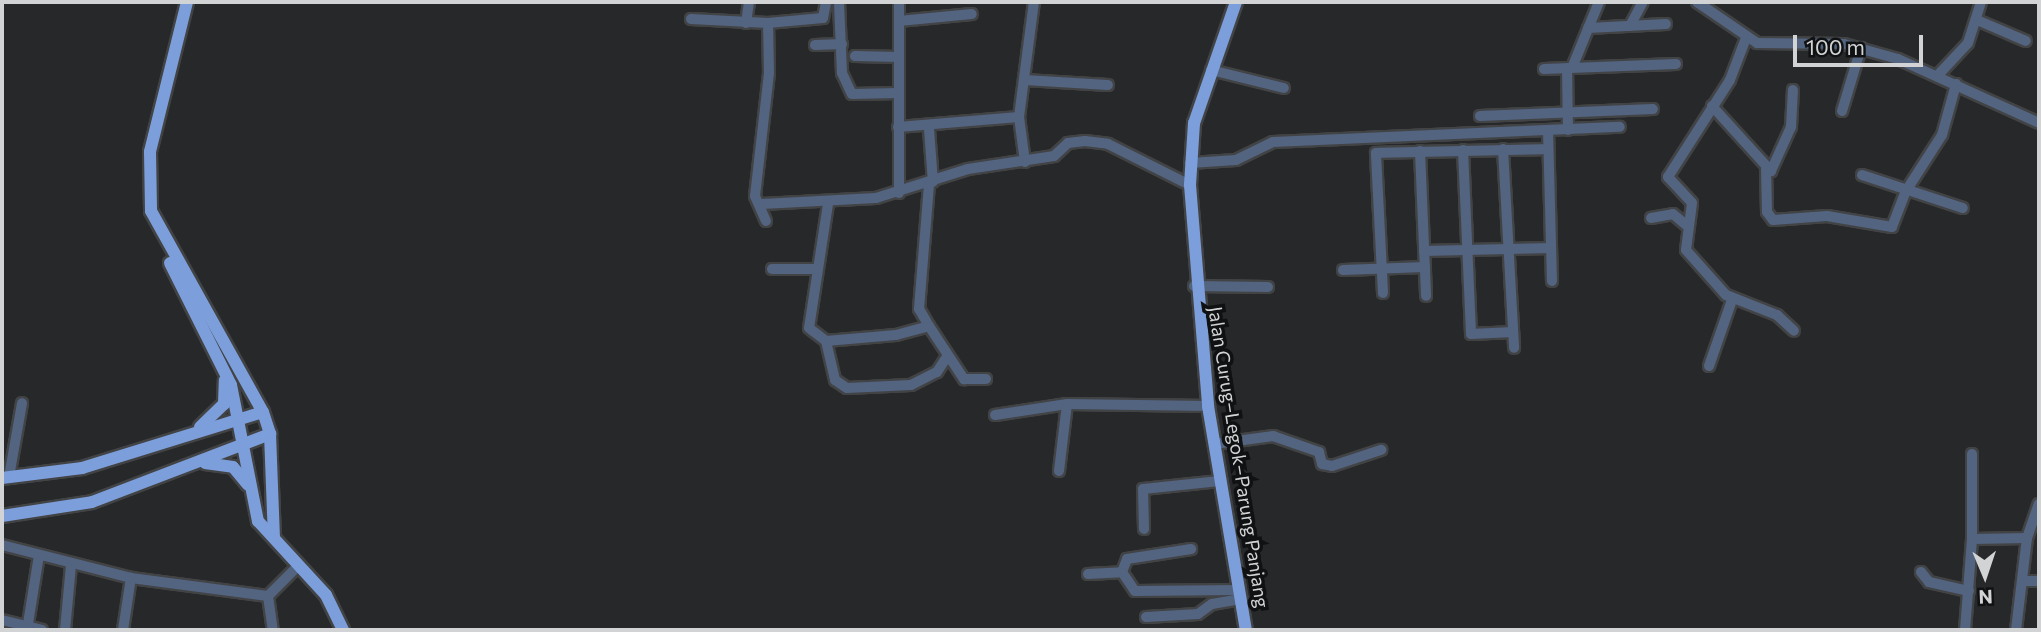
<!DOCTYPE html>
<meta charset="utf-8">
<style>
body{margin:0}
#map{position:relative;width:2041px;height:632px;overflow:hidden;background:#26282a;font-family:Commissioner,sans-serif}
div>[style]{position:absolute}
.roads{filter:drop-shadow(2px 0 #424345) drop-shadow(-2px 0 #424345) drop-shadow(0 2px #424345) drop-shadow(0 -2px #424345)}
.minor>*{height:10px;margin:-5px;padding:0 5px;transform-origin:5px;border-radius:5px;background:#536481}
.major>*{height:12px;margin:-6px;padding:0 6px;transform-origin:6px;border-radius:6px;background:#7c9fdc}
span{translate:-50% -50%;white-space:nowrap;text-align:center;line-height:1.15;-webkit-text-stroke:7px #101112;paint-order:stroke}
.street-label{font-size:19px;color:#d2d3d5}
.frame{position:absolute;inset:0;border:4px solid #d2d3d5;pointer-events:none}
.north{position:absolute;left:1950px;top:541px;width:70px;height:70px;-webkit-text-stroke:5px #101112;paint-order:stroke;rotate:178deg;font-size:19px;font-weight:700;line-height:28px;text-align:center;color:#d2d3d5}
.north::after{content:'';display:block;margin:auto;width:24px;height:32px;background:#d2d3d5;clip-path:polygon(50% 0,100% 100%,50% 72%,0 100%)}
.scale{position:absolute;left:1793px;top:35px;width:130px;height:32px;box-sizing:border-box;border:4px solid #d2d3d5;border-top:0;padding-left:9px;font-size:21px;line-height:24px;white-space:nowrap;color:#d2d3d5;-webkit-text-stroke:5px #101112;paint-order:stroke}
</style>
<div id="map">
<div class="roads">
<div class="minor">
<i style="left:839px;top:2px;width:71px;rotate:87.6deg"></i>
<i style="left:842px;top:73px;width:23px;rotate:65deg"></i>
<i style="left:852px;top:94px;width:47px;rotate:-1.2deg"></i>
<i style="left:1697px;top:2px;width:73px;rotate:34.3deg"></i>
<i style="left:1757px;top:43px;width:87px;rotate:0.7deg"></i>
<i style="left:1844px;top:44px;width:56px;rotate:15.5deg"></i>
<i style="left:1898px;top:59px;width:155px;rotate:24.4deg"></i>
<i style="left:691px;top:19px;width:77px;rotate:3deg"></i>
<i style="left:1977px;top:20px;width:53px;rotate:23.2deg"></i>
<i style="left:899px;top:21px;width:73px;rotate:-5.5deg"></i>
<i style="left:746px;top:23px;width:21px;rotate:-82deg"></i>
<i style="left:1630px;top:26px;width:27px;rotate:-62deg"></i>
<i style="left:1588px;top:28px;width:78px;rotate:-2.9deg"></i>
<i style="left:1746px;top:38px;width:45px;rotate:110.9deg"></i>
<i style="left:1730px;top:80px;width:115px;rotate:122.6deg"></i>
<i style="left:1668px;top:177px;width:35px;rotate:47deg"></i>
<i style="left:1692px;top:203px;width:47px;rotate:97.3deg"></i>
<i style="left:1686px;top:250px;width:60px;rotate:48.4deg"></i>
<i style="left:1726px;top:295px;width:55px;rotate:21.4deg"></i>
<i style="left:1777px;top:315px;width:23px;rotate:43deg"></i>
<i style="left:815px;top:45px;width:27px;rotate:-2deg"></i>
<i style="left:855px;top:56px;width:44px;rotate:1.3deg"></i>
<i style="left:1567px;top:68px;width:62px;rotate:89.1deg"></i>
<i style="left:1572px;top:68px;width:71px;rotate:-67.8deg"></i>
<i style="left:1544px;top:69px;width:132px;rotate:-2.2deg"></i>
<i style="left:1211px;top:70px;width:75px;rotate:13.9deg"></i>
<i style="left:1939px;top:74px;width:42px;rotate:-46.9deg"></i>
<i style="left:1968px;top:43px;width:43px;rotate:-72.4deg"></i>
<i style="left:1025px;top:80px;width:83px;rotate:3.4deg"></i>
<i style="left:1712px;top:106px;width:88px;rotate:47.8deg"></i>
<i style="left:1771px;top:171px;width:48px;rotate:-65.6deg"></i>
<i style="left:1791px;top:127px;width:37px;rotate:-87deg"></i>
<i style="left:1842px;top:111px;width:66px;rotate:-73.2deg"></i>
<i style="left:1480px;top:116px;width:173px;rotate:-2.3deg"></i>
<i style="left:898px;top:127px;width:121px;rotate:-4.7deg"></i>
<i style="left:929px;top:129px;width:53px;rotate:85.7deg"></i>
<i style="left:1548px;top:130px;width:151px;rotate:88.5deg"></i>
<i style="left:1503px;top:149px;width:199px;rotate:86.8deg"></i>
<i style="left:1463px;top:150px;width:184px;rotate:87.5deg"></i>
<i style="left:1471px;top:334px;width:42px;rotate:-2.7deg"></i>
<i style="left:1420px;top:151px;width:145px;rotate:87.6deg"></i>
<i style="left:1025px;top:162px;width:45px;rotate:-97.6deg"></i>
<i style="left:1019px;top:117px;width:116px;rotate:-82.6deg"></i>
<i style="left:1190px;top:163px;width:46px;rotate:-3.7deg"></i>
<i style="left:1236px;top:160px;width:41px;rotate:-25.9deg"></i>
<i style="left:1273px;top:142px;width:347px;rotate:-2.5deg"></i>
<i style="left:1766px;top:168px;width:44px;rotate:88.7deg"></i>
<i style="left:1767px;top:212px;width:10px;rotate:53deg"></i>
<i style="left:1773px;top:220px;width:54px;rotate:-4.2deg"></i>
<i style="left:1827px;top:216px;width:66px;rotate:9.6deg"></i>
<i style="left:1892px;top:227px;width:39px;rotate:-69deg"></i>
<i style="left:1906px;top:191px;width:67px;rotate:-57.3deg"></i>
<i style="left:1942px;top:135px;width:53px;rotate:-74.6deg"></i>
<i style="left:1862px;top:175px;width:106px;rotate:18.1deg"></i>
<i style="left:899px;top:193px;width:191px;rotate:-90deg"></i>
<i style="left:762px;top:204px;width:114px;rotate:-3deg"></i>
<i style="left:876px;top:198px;width:96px;rotate:-17.5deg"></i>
<i style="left:968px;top:169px;width:87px;rotate:-8.6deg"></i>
<i style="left:1054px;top:156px;width:19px;rotate:-43deg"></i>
<i style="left:1068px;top:143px;width:17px;rotate:-7deg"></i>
<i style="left:1085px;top:141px;width:23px;rotate:7deg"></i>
<i style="left:1108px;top:144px;width:92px;rotate:26.6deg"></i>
<i style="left:828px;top:204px;width:125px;rotate:98.7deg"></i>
<i style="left:809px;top:328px;width:21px;rotate:37deg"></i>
<i style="left:826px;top:341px;width:70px;rotate:-4.9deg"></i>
<i style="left:896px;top:335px;width:34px;rotate:-15deg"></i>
<i style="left:929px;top:326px;width:20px;rotate:-120deg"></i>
<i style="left:919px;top:309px;width:124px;rotate:-85.4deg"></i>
<i style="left:1651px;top:218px;width:22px;rotate:-10deg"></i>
<i style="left:1673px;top:214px;width:17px;rotate:40deg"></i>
<i style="left:766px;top:221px;width:27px;rotate:-114deg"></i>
<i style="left:755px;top:196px;width:124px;rotate:-83.5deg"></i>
<i style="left:769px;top:73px;width:50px;rotate:-91.1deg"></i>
<i style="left:768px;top:23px;width:55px;rotate:-5.2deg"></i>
<i style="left:823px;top:18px;width:16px;rotate:-79deg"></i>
<i style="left:1424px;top:251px;width:127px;rotate:-1.4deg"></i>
<i style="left:772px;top:269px;width:43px"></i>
<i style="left:1343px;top:270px;width:82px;rotate:-2.1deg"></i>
<i style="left:1194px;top:286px;width:74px;rotate:0.8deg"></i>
<i style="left:1383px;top:293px;width:140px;rotate:-92.9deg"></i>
<i style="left:1376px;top:153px;width:172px;rotate:-1.3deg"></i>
<i style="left:929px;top:326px;width:64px;rotate:56.6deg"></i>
<i style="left:964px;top:379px;width:22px"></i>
<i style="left:826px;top:341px;width:40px;rotate:77deg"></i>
<i style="left:835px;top:380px;width:14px;rotate:34deg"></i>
<i style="left:847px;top:388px;width:64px;rotate:-2.7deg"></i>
<i style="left:911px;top:385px;width:29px;rotate:-27deg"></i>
<i style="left:937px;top:372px;width:17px;rotate:-57deg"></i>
<i style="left:1709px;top:366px;width:70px;rotate:-70.8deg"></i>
<i style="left:995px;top:415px;width:73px;rotate:-8.7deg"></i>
<i style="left:1214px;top:444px;width:60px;rotate:-7.7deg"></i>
<i style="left:1273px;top:436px;width:49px;rotate:19.2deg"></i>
<i style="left:1319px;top:452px;width:12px;rotate:76deg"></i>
<i style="left:1322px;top:464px;width:10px;rotate:11deg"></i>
<i style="left:1332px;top:466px;width:52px;rotate:-18.1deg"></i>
<i style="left:1972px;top:454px;width:85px;rotate:90deg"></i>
<i style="left:1972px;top:539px;width:55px;rotate:-1deg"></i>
<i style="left:1059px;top:471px;width:67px;rotate:-83.2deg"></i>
<i style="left:1067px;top:404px;width:141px;rotate:0.8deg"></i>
<i style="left:9px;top:477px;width:75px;rotate:-80deg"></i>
<i style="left:1144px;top:529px;width:40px;rotate:-91.4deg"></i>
<i style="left:1143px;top:489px;width:77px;rotate:-5.9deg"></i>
<i style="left:2px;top:545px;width:133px;rotate:14.3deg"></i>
<i style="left:131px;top:578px;width:138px;rotate:7.5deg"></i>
<i style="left:1122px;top:572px;width:14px;rotate:-69deg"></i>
<i style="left:1127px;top:559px;width:65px;rotate:-8.9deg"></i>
<i style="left:1921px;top:572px;width:13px;rotate:51deg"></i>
<i style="left:1929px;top:582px;width:41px;rotate:12.7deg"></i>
<i style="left:1088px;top:574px;width:34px;rotate:-3deg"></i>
<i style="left:1122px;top:572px;width:23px;rotate:56deg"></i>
<i style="left:1135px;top:591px;width:104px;rotate:-0.6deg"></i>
<i style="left:2024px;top:581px;width:15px"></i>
<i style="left:268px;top:596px;width:42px;rotate:-45deg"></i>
<i style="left:268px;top:596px;width:34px;rotate:82deg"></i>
<i style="left:1146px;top:617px;width:52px;rotate:-3.3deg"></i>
<i style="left:1198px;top:614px;width:17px;rotate:-36deg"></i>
<i style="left:1212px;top:604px;width:29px;rotate:-10deg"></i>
<i style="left:2px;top:620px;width:41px;rotate:14deg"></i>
<i style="left:27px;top:630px;width:76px;rotate:-80.9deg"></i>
<i style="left:65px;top:630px;width:65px;rotate:-84.7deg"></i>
<i style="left:123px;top:630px;width:53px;rotate:-81.3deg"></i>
<i style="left:1965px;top:630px;width:91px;rotate:-85.6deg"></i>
<i style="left:2016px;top:630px;width:93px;rotate:-83.2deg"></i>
<i style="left:2027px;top:538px;width:36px;rotate:-71deg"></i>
</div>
<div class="major">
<i style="left:187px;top:2px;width:154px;rotate:103.9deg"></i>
<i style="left:150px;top:152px;width:59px;rotate:89deg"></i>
<i style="left:151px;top:211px;width:230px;rotate:60.9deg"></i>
<i style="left:263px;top:412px;width:23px;rotate:72deg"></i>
<i style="left:270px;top:434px;width:102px;rotate:87.8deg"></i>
<i style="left:1236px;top:2px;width:128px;rotate:109.1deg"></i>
<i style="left:1194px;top:123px;width:62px;rotate:93.7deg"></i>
<i style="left:1190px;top:185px;width:222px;rotate:85.3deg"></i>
<i style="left:1208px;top:406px;width:227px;rotate:80.4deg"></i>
<i style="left:170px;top:263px;width:136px;rotate:63.4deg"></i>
<i style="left:231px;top:385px;width:139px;rotate:78.8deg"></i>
<i style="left:258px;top:521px;width:100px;rotate:47.4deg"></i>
<i style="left:326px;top:595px;width:39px;rotate:64deg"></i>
<i style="left:200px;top:427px;width:33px;rotate:-44deg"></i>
<i style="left:224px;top:404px;width:24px;rotate:-88deg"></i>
<i style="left:205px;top:463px;width:28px;rotate:8deg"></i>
<i style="left:233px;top:467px;width:23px;rotate:50deg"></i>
<i style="left:2px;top:478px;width:81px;rotate:-7.1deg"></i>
<i style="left:82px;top:468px;width:189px;rotate:-17.2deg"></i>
<i style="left:2px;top:516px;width:91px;rotate:-8.8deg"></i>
<i style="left:92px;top:502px;width:191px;rotate:-20.9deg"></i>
</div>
</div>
<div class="street-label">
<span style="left:1239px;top:457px;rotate:81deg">Jalan Curug–Legok–Parung Panjang</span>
</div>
<div class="frame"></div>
<div class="north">N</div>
<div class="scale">100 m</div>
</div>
